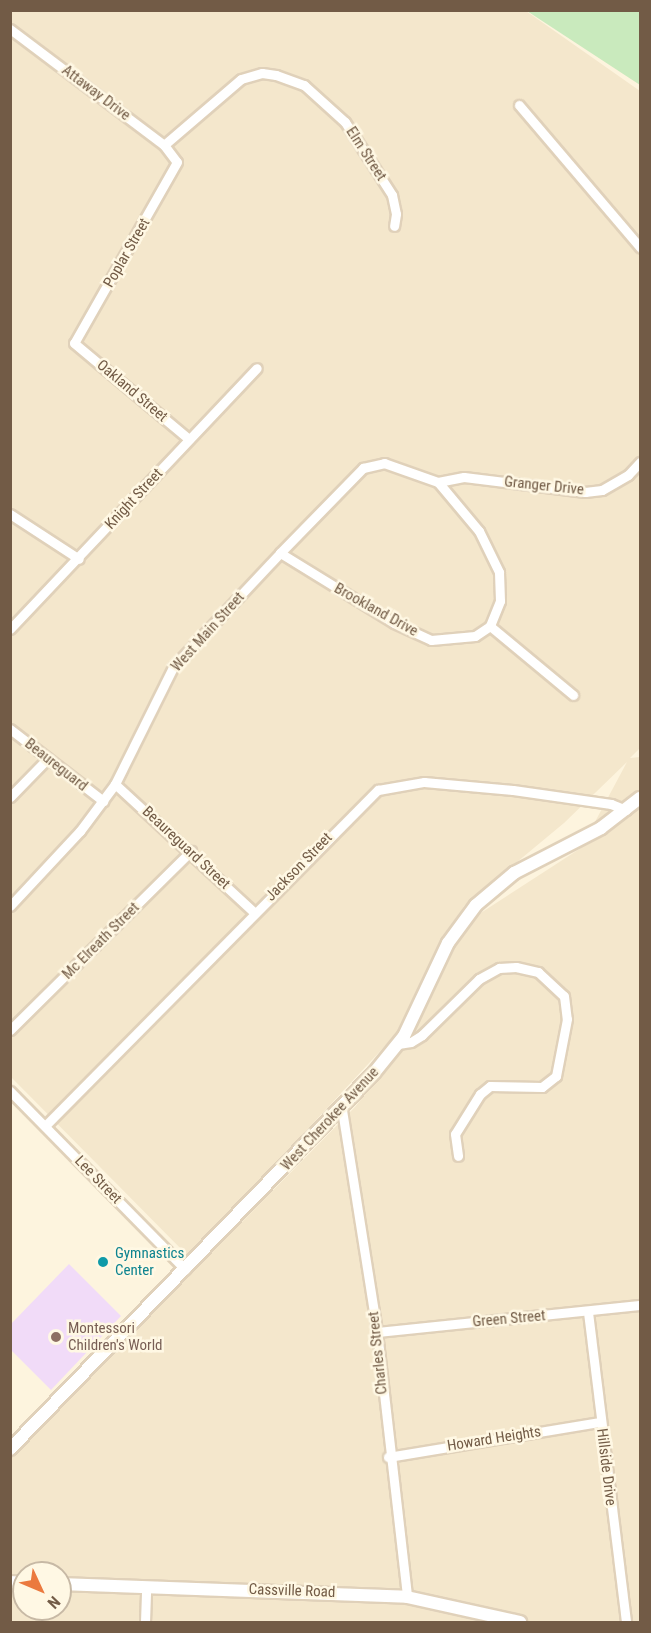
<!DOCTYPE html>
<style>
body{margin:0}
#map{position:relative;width:651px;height:1633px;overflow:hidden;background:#fdf4de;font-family:"Roboto Condensed",sans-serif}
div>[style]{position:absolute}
.residential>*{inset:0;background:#f4e7cc}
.education>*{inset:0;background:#f1dbf8}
.green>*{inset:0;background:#c9eabd}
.roads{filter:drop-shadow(2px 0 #e0d1ba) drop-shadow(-2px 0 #e0d1ba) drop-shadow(0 2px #e0d1ba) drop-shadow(0 -2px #e0d1ba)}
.minor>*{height:9px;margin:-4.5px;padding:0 4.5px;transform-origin:4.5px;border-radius:4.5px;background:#fff}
.secondary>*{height:12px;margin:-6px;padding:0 6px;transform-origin:6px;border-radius:6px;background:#fff}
.dots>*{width:16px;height:16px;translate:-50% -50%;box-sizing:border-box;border:3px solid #fff8e4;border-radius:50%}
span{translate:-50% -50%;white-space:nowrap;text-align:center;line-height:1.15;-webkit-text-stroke:5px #fff8e4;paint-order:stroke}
.street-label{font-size:15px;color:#725b46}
.culture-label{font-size:15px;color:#0d838f}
.left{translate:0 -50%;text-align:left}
.education-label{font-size:15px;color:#785e54}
.frame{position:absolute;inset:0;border:12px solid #725b46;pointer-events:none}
.north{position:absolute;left:12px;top:1561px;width:60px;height:60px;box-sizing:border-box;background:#fff8e4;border:2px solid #c7b9a5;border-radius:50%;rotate:134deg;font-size:16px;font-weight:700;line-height:24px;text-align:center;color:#725b46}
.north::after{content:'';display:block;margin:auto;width:21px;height:27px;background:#eb7a3f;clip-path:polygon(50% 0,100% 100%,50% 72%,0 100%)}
</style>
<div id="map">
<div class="residential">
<i style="clip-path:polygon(evenodd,11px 11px,526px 11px,640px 91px,640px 748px,630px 758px,640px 757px,640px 1622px,11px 1622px,11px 1457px,355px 1107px,414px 1033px,449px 956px,473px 918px,581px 848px,627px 762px,564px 823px,464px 906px,439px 947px,396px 1034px,189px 1257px,11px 1077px,11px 11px,24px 1573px,60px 1573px,60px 1609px,24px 1609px,24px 1573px)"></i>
</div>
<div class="education">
<i style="clip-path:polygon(69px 1264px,121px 1316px,51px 1390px,11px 1350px,11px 1324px)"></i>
</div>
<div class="green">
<i style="clip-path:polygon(527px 11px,640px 11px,640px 85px)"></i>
</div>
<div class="roads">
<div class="minor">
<i style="left:10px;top:29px;width:193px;rotate:37deg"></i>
<i style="left:164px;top:145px;width:21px;rotate:53deg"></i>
<i style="left:177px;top:162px;width:208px;rotate:119.6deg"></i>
<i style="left:74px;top:343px;width:150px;rotate:39.9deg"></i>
<i style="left:519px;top:105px;width:187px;rotate:49.6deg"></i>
<i style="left:164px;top:145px;width:101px;rotate:-40.6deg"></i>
<i style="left:241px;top:79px;width:22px;rotate:-16deg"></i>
<i style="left:262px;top:73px;width:14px;rotate:8deg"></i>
<i style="left:276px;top:75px;width:30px;rotate:20deg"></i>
<i style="left:304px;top:85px;width:55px;rotate:42.1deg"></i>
<i style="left:345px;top:122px;width:87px;rotate:57.2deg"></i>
<i style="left:392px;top:195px;width:19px;rotate:78deg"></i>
<i style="left:396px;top:214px;width:12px;rotate:99deg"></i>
<i style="left:438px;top:482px;width:26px;rotate:-11deg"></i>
<i style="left:464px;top:477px;width:122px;rotate:7.1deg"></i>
<i style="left:585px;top:492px;width:17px;rotate:-7deg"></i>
<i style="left:602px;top:490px;width:30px;rotate:-30deg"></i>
<i style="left:628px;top:475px;width:18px;rotate:-47deg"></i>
<i style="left:10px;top:514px;width:82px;rotate:33.1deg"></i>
<i style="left:490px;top:626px;width:108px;rotate:39.7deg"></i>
<i style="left:10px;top:629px;width:359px;rotate:-46.6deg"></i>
<i style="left:10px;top:729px;width:118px;rotate:37.7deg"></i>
<i style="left:115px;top:784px;width:190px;rotate:42.7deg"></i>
<i style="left:10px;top:797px;width:54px;rotate:-45.7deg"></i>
<i style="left:10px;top:906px;width:103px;rotate:-47deg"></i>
<i style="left:80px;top:831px;width:59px;rotate:-53.3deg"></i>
<i style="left:115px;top:784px;width:131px;rotate:-63.6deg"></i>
<i style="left:173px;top:667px;width:156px;rotate:-46.8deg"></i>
<i style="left:280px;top:553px;width:119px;rotate:-45.7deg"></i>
<i style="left:363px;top:468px;width:22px;rotate:-13deg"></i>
<i style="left:384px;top:463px;width:57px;rotate:19.4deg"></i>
<i style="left:438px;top:482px;width:64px;rotate:50.1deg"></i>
<i style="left:479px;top:531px;width:46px;rotate:64deg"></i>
<i style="left:499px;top:572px;width:29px;rotate:88deg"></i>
<i style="left:500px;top:601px;width:27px;rotate:112deg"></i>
<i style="left:490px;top:626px;width:18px;rotate:146deg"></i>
<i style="left:475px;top:636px;width:44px;rotate:174.8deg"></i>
<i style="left:431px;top:640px;width:41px;rotate:-155.3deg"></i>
<i style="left:394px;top:623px;width:134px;rotate:-148.4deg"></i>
<i style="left:10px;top:1030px;width:255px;rotate:-44.7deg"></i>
<i style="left:398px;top:1044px;width:13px;rotate:-9deg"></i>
<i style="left:411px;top:1042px;width:13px;rotate:-32deg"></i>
<i style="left:422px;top:1035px;width:80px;rotate:-44.5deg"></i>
<i style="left:479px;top:979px;width:23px;rotate:-29deg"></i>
<i style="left:499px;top:968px;width:17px;rotate:-3deg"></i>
<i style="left:516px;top:967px;width:23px;rotate:13deg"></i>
<i style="left:538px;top:972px;width:35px;rotate:43deg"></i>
<i style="left:564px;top:996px;width:23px;rotate:83deg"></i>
<i style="left:567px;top:1019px;width:58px;rotate:100.9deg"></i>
<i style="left:556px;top:1076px;width:18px;rotate:142deg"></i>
<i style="left:542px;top:1087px;width:52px;rotate:-178.9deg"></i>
<i style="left:490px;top:1086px;width:13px;rotate:141deg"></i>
<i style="left:480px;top:1094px;width:47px;rotate:122deg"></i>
<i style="left:455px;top:1134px;width:22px;rotate:82deg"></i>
<i style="left:10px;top:1091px;width:250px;rotate:45.5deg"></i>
<i style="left:342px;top:1110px;width:225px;rotate:81deg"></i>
<i style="left:377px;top:1332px;width:267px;rotate:83.5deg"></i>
<i style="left:45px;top:1126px;width:473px;rotate:-45.3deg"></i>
<i style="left:378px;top:790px;width:47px;rotate:-9.9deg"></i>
<i style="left:424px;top:782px;width:89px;rotate:5.1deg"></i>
<i style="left:513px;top:790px;width:99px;rotate:8.1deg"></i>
<i style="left:611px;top:804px;width:16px;rotate:22deg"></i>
<i style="left:588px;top:1312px;width:312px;rotate:83deg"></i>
<i style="left:377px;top:1332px;width:264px;rotate:-5.9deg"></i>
<i style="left:388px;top:1457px;width:215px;rotate:-9.4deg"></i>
<i style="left:145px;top:1622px;width:36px;rotate:-88deg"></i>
</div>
<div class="secondary">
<i style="left:10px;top:1449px;width:523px;rotate:-45.93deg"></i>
<i style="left:374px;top:1073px;width:48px;rotate:-51deg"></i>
<i style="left:404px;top:1036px;width:103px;rotate:-64.7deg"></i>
<i style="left:448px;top:943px;width:47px;rotate:-53.6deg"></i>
<i style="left:476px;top:905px;width:50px;rotate:-40.1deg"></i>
<i style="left:514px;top:873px;width:98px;rotate:-27.3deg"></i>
<i style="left:601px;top:828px;width:49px;rotate:-37.6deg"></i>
<i style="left:10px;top:1582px;width:14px;rotate:4deg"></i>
<i style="left:60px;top:1584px;width:347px;rotate:2.1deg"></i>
<i style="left:407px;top:1597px;width:116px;rotate:12.5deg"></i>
</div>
</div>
<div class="dots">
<i style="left:103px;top:1262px;background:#0f9aa8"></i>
<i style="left:56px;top:1337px;background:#8d6e63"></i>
</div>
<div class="street-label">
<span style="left:96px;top:93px;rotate:37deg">Attaway Drive</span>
<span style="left:366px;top:154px;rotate:57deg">Elm Street</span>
<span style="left:127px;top:253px;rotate:-60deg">Poplar Street</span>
<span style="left:132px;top:391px;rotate:40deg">Oakland Street</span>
<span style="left:544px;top:486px;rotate:6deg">Granger Drive</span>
<span style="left:134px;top:499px;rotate:-47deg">Knight Street</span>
<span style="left:376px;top:610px;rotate:29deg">Brookland Drive</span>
<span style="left:208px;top:632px;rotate:-48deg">West Main Street</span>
<span style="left:56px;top:765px;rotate:38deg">Beaureguard</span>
<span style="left:186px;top:848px;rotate:43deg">Beaureguard Street</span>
<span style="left:299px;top:867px;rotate:-46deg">Jackson Street</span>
<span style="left:101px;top:941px;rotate:-45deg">Mc Elreath Street</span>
<span style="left:330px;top:1119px;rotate:-47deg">West Cherokee Avenue</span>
<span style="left:98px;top:1180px;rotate:46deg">Lee Street</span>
<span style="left:509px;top:1319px;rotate:-5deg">Green Street</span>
<span style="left:378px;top:1353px;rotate:-96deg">Charles Street</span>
<span style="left:494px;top:1439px;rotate:-9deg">Howard Heights</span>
<span style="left:606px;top:1467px;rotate:83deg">Hillside Drive</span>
<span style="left:292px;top:1591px;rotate:2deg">Cassville Road</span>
</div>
<div class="culture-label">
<span class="left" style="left:115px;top:1262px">Gymnastics<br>Center</span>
</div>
<div class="education-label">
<span class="left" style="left:68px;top:1337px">Montessori<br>Children's World</span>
</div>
<div class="frame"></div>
<div class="north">N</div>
</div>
